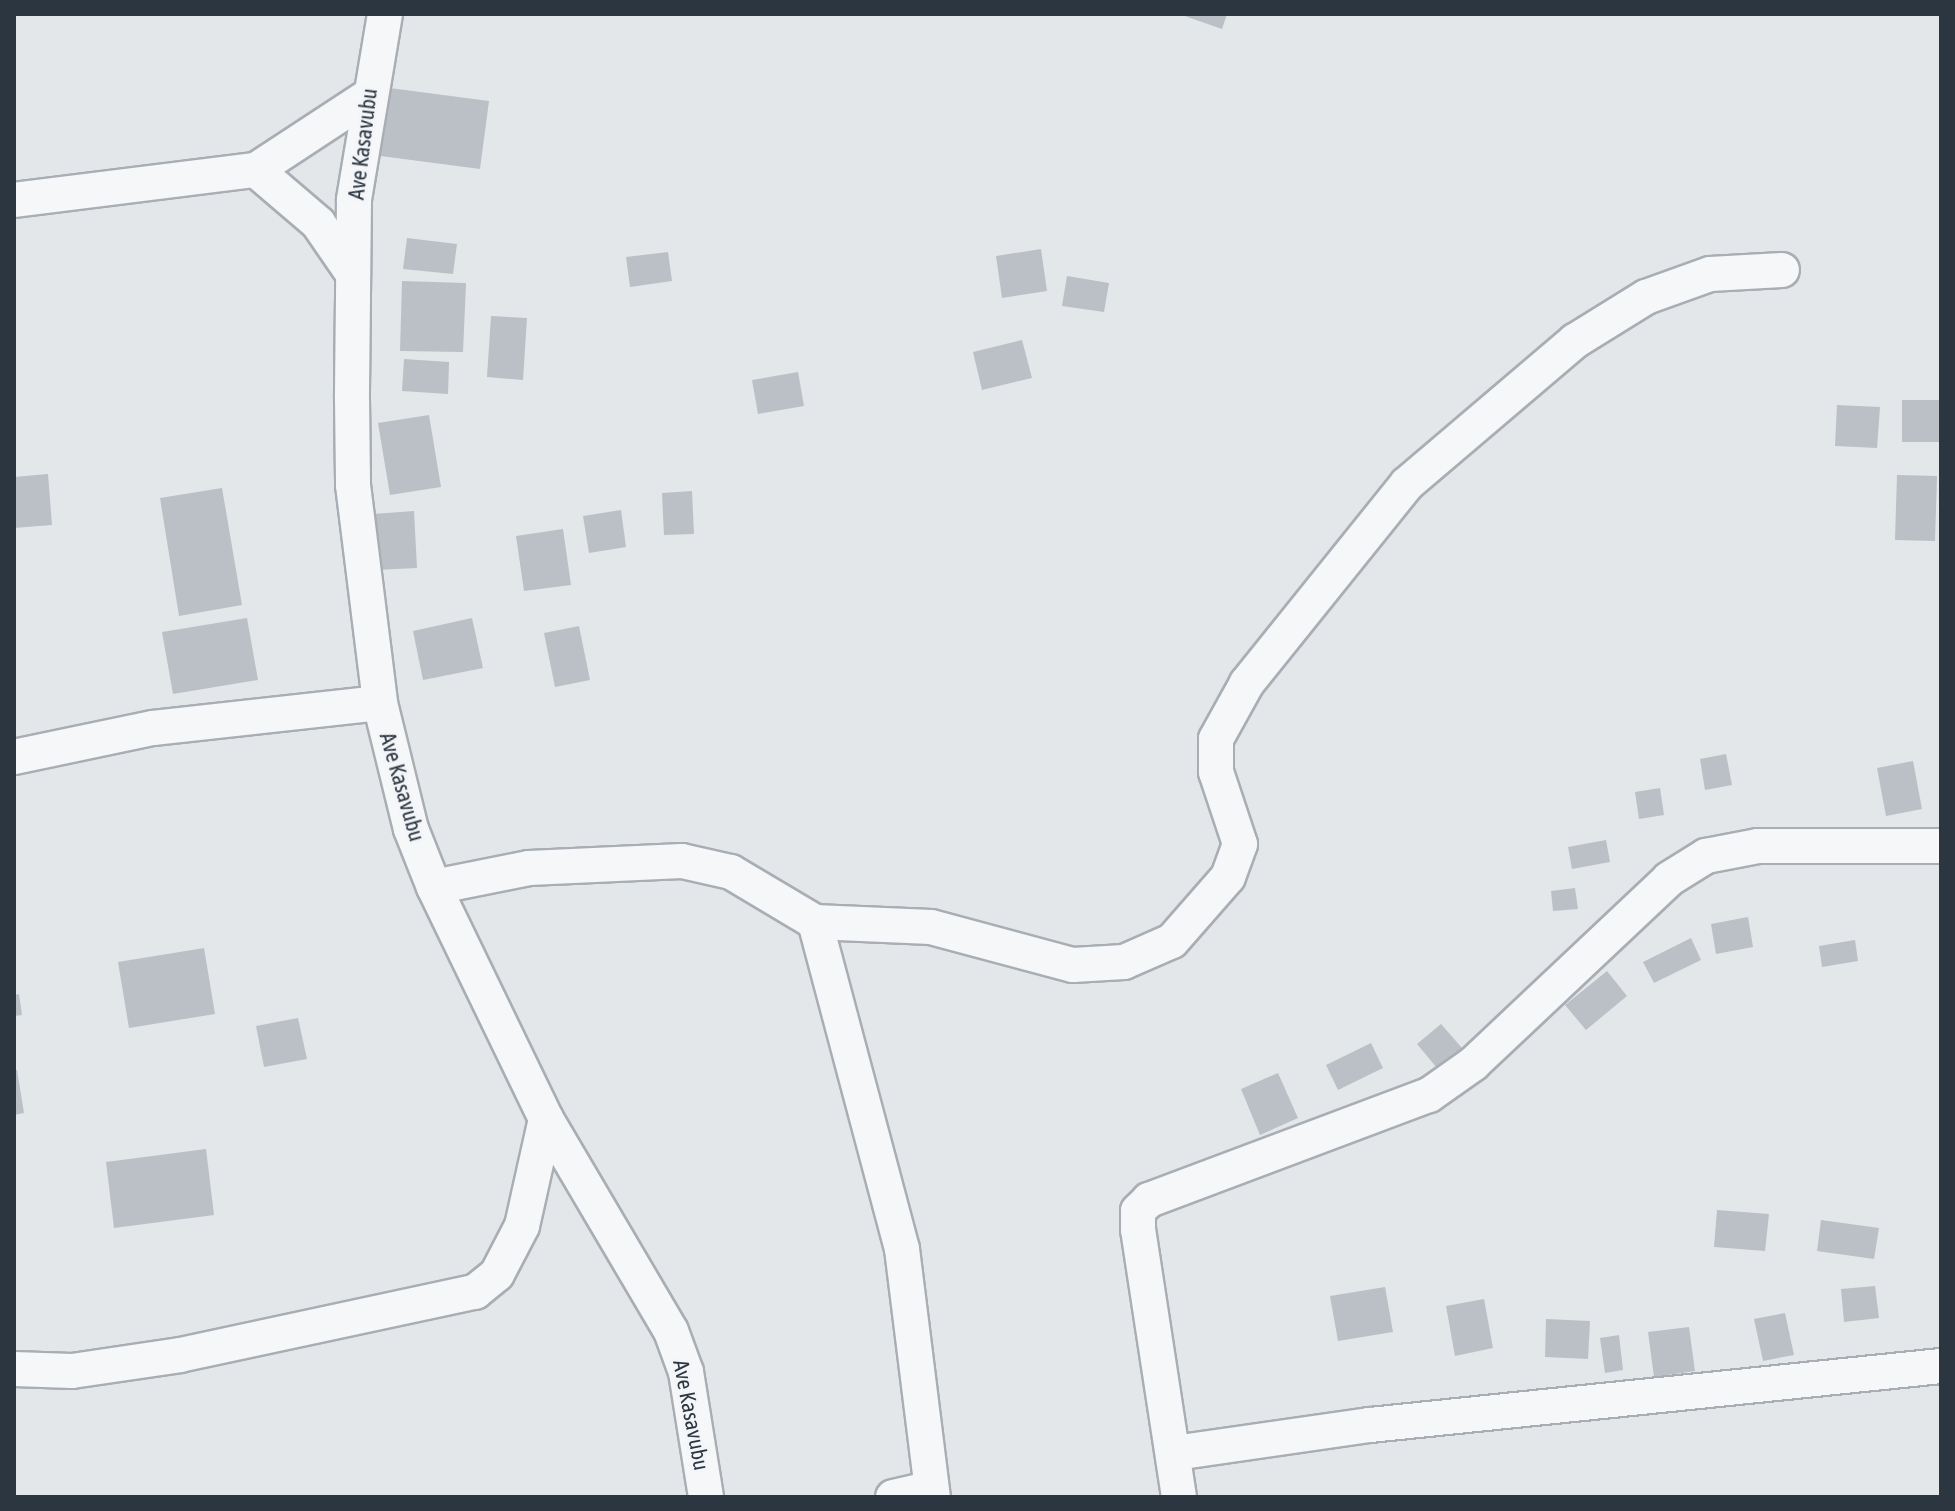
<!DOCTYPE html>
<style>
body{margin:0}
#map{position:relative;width:1955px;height:1511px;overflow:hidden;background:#e3e7ea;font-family:"Asap Condensed",sans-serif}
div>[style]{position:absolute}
.building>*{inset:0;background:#bbc0c7}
.roads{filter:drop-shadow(2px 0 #a8aeb4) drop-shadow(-2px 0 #a8aeb4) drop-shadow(0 2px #a8aeb4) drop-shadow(0 -2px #a8aeb4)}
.minor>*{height:34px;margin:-17px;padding:0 17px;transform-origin:17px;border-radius:17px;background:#f6f7f9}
span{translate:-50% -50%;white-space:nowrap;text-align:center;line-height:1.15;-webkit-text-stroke:6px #f3f5f8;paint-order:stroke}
.street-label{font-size:22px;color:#2c3641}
.frame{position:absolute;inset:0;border:16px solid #2c3641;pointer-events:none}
</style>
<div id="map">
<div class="building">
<i style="clip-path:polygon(1179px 14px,1227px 14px,1222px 29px)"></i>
<i style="clip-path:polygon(382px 87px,489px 101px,480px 169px,373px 155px)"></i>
<i style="clip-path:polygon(407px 238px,457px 244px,453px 274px,403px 269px)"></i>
<i style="clip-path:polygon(1041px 249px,1047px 291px,1002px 298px,996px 256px)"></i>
<i style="clip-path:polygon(668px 252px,672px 281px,630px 287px,626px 257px)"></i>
<i style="clip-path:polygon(1067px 276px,1109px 283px,1104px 312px,1062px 306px)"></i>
<i style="clip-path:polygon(402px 281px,466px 283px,463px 352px,400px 351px)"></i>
<i style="clip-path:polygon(491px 316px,527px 318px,523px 380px,487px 377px)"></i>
<i style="clip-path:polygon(1022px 340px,1032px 378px,982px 390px,973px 352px)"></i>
<i style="clip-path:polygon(404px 359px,449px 362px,448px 394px,402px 391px)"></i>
<i style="clip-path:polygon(798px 372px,804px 406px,758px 414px,752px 380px)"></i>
<i style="clip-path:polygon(1902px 400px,1941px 400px,1941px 442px,1902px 442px)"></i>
<i style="clip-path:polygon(1837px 405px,1880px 407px,1877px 448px,1835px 446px)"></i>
<i style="clip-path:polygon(429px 415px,441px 487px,390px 495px,378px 423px)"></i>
<i style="clip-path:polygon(48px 474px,52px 525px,14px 528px,14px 477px)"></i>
<i style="clip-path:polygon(1897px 475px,1937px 476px,1935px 541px,1895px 540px)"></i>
<i style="clip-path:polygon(222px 488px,242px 605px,179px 616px,160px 498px)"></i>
<i style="clip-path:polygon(692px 491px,694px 534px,664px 535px,662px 493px)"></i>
<i style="clip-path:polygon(621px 510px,626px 547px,589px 553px,583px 516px)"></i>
<i style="clip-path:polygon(414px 511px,417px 568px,376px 570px,373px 514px)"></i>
<i style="clip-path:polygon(563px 529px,571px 585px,524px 591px,516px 536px)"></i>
<i style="clip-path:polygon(247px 618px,258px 680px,173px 694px,162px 632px)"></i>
<i style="clip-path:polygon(472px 618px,483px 668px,423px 680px,413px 631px)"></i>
<i style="clip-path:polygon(579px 626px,590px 680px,555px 687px,544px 633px)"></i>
<i style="clip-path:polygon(1726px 754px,1732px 785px,1705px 790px,1700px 759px)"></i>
<i style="clip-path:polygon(1913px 761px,1922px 809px,1886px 816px,1877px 768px)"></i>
<i style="clip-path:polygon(1660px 788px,1664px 815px,1639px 819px,1635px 792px)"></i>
<i style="clip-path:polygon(1606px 840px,1610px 862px,1572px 869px,1568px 847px)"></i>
<i style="clip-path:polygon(1575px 888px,1578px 909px,1553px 911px,1551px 891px)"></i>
<i style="clip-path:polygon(1748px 917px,1753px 947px,1716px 954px,1711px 924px)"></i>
<i style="clip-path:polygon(1691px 938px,1701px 960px,1654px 983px,1643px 962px)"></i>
<i style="clip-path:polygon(1855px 940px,1858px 961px,1822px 967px,1819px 946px)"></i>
<i style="clip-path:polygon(204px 948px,215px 1014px,129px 1028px,118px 962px)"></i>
<i style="clip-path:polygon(1607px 971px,1627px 996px,1586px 1030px,1565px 1005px)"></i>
<i style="clip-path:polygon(19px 994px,22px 1015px,14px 1016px,14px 995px)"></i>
<i style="clip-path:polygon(298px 1018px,307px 1059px,264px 1067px,256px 1026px)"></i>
<i style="clip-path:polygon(1441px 1024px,1462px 1048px,1437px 1068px,1417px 1044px)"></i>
<i style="clip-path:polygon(1371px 1043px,1383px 1068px,1338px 1090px,1326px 1065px)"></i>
<i style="clip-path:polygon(17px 1070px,24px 1113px,14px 1115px,14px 1071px)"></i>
<i style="clip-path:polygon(1278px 1073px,1298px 1118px,1260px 1135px,1241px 1089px)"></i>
<i style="clip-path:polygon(206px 1149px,214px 1215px,114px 1228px,106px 1162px)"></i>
<i style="clip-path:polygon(1717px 1210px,1769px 1214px,1765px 1251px,1714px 1247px)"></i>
<i style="clip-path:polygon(1821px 1220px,1879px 1228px,1874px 1259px,1817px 1251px)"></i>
<i style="clip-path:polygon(1875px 1286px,1879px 1318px,1844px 1322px,1841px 1289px)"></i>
<i style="clip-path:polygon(1385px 1287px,1393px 1332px,1338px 1341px,1330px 1296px)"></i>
<i style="clip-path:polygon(1484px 1299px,1493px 1348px,1455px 1356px,1446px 1306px)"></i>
<i style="clip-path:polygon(1785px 1313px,1794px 1355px,1763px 1361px,1754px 1319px)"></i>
<i style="clip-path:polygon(1546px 1319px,1590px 1321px,1588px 1359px,1545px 1357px)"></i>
<i style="clip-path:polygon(1689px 1327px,1695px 1371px,1654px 1377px,1648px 1332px)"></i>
<i style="clip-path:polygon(1619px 1335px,1623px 1370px,1605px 1373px,1600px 1338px)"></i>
</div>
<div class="roads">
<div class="minor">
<i style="left:385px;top:14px;width:189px;rotate:99.5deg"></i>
<i style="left:354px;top:200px;width:199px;rotate:90.6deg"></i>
<i style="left:352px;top:399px;width:86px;rotate:89.3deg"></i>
<i style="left:353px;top:485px;width:220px;rotate:82.9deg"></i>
<i style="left:380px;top:703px;width:130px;rotate:76.2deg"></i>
<i style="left:411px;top:829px;width:62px;rotate:68.4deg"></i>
<i style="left:434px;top:887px;width:258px;rotate:64.2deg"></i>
<i style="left:546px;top:1119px;width:246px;rotate:59.5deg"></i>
<i style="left:671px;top:1331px;width:44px;rotate:69.9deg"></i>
<i style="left:686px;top:1372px;width:127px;rotate:80.9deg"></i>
<i style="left:256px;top:170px;width:82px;rotate:40.5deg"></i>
<i style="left:318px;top:223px;width:62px;rotate:55.5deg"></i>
<i style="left:14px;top:200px;width:244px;rotate:-7.1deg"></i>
<i style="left:256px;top:170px;width:133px;rotate:-33.3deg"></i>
<i style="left:14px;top:757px;width:142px;rotate:-11.8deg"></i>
<i style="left:153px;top:728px;width:228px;rotate:-6.3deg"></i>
<i style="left:434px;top:887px;width:97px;rotate:-11.3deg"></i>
<i style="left:529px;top:868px;width:153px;rotate:-2.6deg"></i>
<i style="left:682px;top:861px;width:50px;rotate:12.7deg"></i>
<i style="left:731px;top:872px;width:98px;rotate:30.8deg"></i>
<i style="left:815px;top:922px;width:338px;rotate:75.1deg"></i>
<i style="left:902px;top:1249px;width:250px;rotate:82.9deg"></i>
<i style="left:815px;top:922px;width:116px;rotate:2.5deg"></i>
<i style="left:931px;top:927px;width:147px;rotate:15deg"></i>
<i style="left:1073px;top:965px;width:51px;rotate:-3.4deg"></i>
<i style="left:1124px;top:962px;width:52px;rotate:-23.6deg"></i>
<i style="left:1172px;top:941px;width:85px;rotate:-48.8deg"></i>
<i style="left:1228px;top:877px;width:35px;rotate:-70deg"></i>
<i style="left:1240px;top:844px;width:76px;rotate:-108.4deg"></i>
<i style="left:1216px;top:772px;width:33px;rotate:-90deg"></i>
<i style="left:1216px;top:739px;width:64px;rotate:-61deg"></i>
<i style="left:1247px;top:683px;width:255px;rotate:-51.2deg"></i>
<i style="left:1407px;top:484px;width:221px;rotate:-40.4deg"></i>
<i style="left:1575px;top:341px;width:84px;rotate:-31.8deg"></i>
<i style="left:1646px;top:297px;width:68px;rotate:-19.8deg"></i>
<i style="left:1710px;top:274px;width:72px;rotate:-3.2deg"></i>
<i style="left:14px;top:1369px;width:58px;rotate:2deg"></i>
<i style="left:72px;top:1371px;width:109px;rotate:-8.4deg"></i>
<i style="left:180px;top:1355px;width:302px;rotate:-12.1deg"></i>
<i style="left:475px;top:1292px;width:28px;rotate:-39deg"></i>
<i style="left:497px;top:1274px;width:54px;rotate:-62.5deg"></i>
<i style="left:522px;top:1226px;width:110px;rotate:-77.4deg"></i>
<i style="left:1175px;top:1453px;width:197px;rotate:-8.2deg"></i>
<i style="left:1370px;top:1425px;width:574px;rotate:-5.9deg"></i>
<i style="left:893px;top:1497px;width:39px;rotate:-13deg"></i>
<i style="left:1179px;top:1497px;width:270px;rotate:-98.7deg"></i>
<i style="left:1138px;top:1230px;width:19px;rotate:-90deg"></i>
<i style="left:1138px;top:1211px;width:16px;rotate:-45deg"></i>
<i style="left:1149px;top:1200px;width:299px;rotate:-20.6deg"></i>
<i style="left:1429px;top:1095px;width:54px;rotate:-35.2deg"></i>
<i style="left:1473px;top:1064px;width:270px;rotate:-43.3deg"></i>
<i style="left:1669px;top:879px;width:44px;rotate:-31.9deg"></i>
<i style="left:1706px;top:856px;width:53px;rotate:-10.9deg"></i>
<i style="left:1758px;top:846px;width:183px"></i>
</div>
</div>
<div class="street-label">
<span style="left:363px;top:144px;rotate:-83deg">Ave Kasavubu</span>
<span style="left:402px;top:787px;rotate:74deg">Ave Kasavubu</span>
<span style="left:691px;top:1415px;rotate:79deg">Ave Kasavubu</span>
</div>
<div class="frame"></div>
</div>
